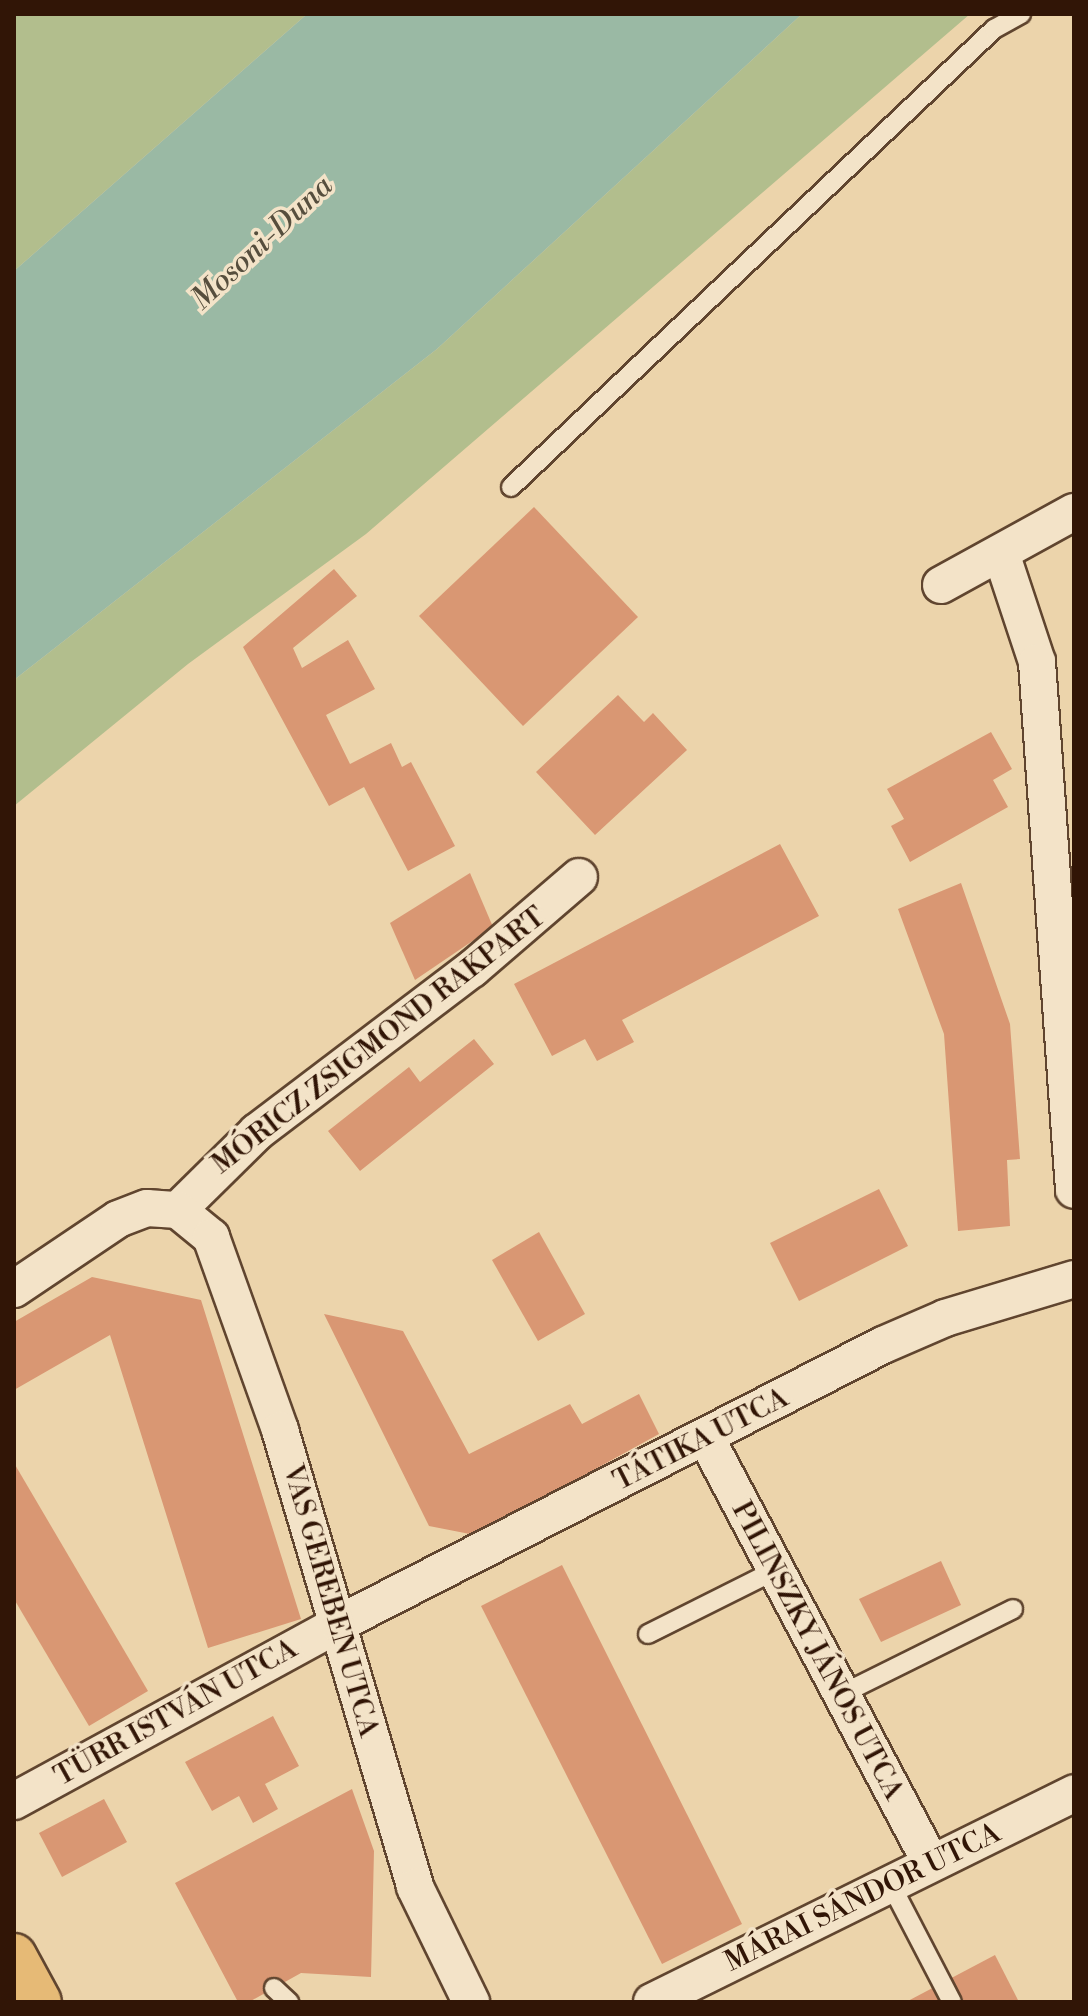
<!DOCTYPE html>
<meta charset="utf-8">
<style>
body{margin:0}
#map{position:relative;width:1088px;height:2016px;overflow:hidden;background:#ecd4ab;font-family:"Libre Bodoni",serif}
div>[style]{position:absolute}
.green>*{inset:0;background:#b2be8d}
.water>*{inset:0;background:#9ab9a4}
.building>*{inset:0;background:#d99773}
.roads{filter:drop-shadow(2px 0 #60452f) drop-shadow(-2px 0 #60452f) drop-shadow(0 2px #60452f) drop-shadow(0 -2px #60452f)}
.service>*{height:18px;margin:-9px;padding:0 9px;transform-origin:9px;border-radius:9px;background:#f3e3c8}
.minor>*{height:36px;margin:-18px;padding:0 18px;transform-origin:18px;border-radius:18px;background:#f3e3c8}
.primary>*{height:44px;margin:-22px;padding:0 22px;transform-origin:22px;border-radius:22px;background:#e6ba76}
span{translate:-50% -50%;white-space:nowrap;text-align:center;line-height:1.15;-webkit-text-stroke:7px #f3e3c8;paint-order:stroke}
.street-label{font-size:28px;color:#311506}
.water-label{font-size:30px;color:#564e3d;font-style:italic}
.frame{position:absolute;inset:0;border:16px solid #311506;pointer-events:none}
</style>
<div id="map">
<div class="green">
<i style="clip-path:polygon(14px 14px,307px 14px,14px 271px)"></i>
<i style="clip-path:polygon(802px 14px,970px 14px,366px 534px,188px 664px,14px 806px,14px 680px,437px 349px)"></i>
</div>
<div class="water">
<i style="clip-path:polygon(307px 14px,802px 14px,437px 349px,14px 680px,14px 271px)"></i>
</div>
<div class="building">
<i style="clip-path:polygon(534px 507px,638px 617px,523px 726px,419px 616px)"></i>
<i style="clip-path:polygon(334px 569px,357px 596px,293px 648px,302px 668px,348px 640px,375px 689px,326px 715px,350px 764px,391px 743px,402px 767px,411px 762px,455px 846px,408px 871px,364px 787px,329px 806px,243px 647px)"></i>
<i style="clip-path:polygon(618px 695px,644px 722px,653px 713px,687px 750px,595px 835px,536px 772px)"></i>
<i style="clip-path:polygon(991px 732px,1012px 769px,993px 780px,1008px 807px,910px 862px,891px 826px,904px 819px,887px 789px)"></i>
<i style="clip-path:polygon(780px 844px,819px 916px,622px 1020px,634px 1042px,597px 1061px,585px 1039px,552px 1056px,514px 984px)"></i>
<i style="clip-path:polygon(470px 873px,493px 927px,415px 980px,390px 923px)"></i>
<i style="clip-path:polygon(961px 883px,1010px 1024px,1020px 1159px,1007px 1160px,1010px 1226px,958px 1231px,944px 1034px,898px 909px)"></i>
<i style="clip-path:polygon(474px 1039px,494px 1064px,360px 1171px,328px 1131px,409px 1067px,420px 1082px)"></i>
<i style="clip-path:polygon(879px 1189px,908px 1246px,799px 1301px,770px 1243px)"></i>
<i style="clip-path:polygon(539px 1232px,585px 1314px,538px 1341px,492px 1260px)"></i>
<i style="clip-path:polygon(92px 1277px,201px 1300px,301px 1619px,208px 1648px,110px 1335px,14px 1390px,14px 1322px)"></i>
<i style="clip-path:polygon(324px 1314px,403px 1331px,469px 1454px,570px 1404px,582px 1424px,639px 1394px,659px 1434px,475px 1535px,429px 1526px)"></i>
<i style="clip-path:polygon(14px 1463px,148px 1691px,89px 1726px,14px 1599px)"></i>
<i style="clip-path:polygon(941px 1561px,961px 1605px,881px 1642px,859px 1599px)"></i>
<i style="clip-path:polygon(562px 1565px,742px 1924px,662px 1964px,481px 1606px)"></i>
<i style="clip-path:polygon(273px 1716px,299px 1766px,265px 1784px,278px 1809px,253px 1823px,239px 1796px,212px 1811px,185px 1762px)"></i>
<i style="clip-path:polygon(352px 1789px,374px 1851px,371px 1977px,301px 1973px,249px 2002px,238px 2002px,175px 1883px)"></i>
<i style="clip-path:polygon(104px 1799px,127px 1842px,62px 1877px,39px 1833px)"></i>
<i style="clip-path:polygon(995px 1955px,1019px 2002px,906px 2002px)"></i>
</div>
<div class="roads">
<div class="service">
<i style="left:511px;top:487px;width:666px;rotate:-43.48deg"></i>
<i style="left:994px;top:29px;width:31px;rotate:-29deg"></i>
<i style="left:648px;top:1634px;width:141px;rotate:-26.6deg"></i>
<i style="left:842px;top:1694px;width:191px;rotate:-26.4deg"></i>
<i style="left:890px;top:1883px;width:134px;rotate:62.5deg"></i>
<i style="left:274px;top:1988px;width:21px;rotate:43deg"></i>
</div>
<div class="minor">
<i style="left:1001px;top:553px;width:115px;rotate:71.7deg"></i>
<i style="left:1037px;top:662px;width:529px;rotate:85.99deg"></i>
<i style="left:941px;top:585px;width:152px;rotate:-28.8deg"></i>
<i style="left:178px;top:1210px;width:111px;rotate:-44.6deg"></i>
<i style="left:257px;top:1132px;width:270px;rotate:-37.2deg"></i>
<i style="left:472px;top:969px;width:141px;rotate:-40.7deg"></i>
<i style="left:14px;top:1289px;width:125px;rotate:-33.9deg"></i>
<i style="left:118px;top:1219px;width:31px;rotate:-21deg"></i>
<i style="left:147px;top:1208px;width:31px;rotate:4deg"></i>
<i style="left:178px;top:1210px;width:43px;rotate:39.3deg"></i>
<i style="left:211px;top:1237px;width:205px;rotate:70.3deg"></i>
<i style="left:280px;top:1430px;width:477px;rotate:73.5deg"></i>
<i style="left:415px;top:1887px;width:128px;rotate:64deg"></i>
<i style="left:706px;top:1438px;width:481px;rotate:62.1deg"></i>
<i style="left:14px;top:1801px;width:369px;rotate:-28.6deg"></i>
<i style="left:338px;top:1624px;width:612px;rotate:-27.11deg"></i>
<i style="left:883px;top:1345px;width:68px;rotate:-23.5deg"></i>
<i style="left:945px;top:1318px;width:135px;rotate:-16.8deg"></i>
<i style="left:652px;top:2002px;width:471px;rotate:-26.3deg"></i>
</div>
<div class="primary">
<i style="left:14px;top:1956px;width:52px;rotate:61.5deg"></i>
</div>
</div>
<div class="street-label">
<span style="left:379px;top:1041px;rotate:-38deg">MÓRICZ ZSIGMOND RAKPART</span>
<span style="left:701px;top:1440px;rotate:-27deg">TÁTIKA UTCA</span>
<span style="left:330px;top:1601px;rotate:74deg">VAS GEREBEN UTCA</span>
<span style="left:817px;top:1651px;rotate:62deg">PILINSZKY JÁNOS UTCA</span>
<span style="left:176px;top:1713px;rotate:-29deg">TÜRR ISTVÁN UTCA</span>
<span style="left:863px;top:1898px;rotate:-26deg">MÁRAI SÁNDOR UTCA</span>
</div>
<div class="water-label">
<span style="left:262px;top:243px;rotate:-43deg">Mosoni-Duna</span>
</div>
<div class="frame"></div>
</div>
